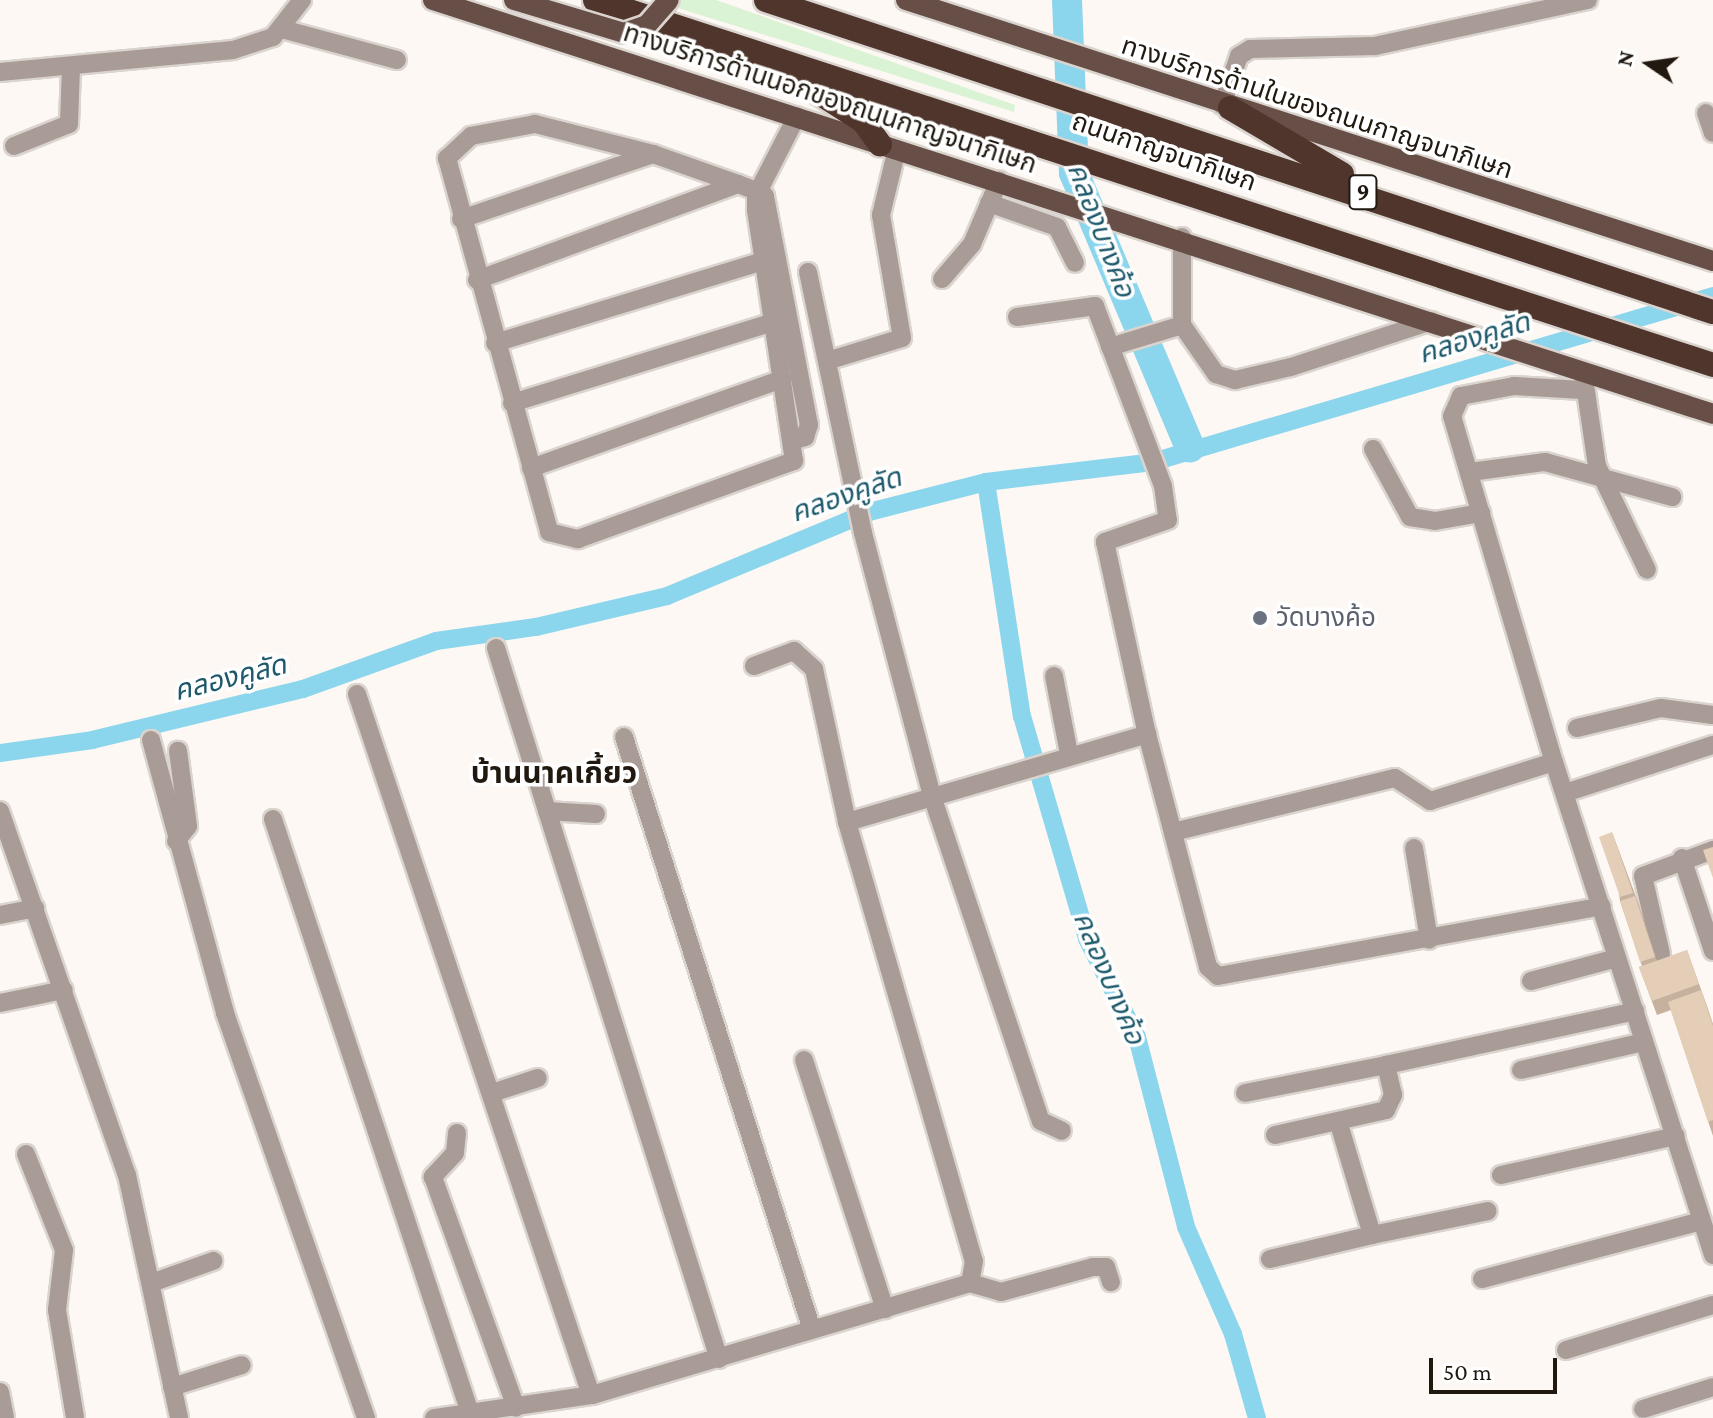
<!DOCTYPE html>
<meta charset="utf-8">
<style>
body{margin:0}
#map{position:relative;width:1713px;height:1418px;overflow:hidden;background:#fdf8f3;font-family:"Crimson Pro","Noto Sans Thai",serif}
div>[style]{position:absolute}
.green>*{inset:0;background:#d9f3d4}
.canal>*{height:18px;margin:-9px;padding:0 9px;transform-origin:9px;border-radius:9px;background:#8bd5ed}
.river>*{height:30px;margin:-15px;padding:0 15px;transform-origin:15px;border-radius:15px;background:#8bd5ed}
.roads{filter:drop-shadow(2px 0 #dad4cf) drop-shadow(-2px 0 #dad4cf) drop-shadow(0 2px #dad4cf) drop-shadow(0 -2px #dad4cf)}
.minor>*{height:18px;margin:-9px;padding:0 9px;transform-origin:9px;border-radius:9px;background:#a99b96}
.major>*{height:20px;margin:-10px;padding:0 10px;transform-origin:10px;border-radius:10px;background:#674f47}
.highway>*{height:24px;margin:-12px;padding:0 12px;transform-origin:12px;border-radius:12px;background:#4f352c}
.bridges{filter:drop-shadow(2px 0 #dad4cf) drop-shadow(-2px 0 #dad4cf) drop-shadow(0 2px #dad4cf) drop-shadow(0 -2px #dad4cf)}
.major-bridge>*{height:20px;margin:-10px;padding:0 10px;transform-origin:10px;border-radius:10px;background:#674f47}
.wall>*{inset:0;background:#c5b19d}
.building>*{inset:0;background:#e5ceb7}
.dots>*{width:22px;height:22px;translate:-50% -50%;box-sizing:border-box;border:4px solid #fff;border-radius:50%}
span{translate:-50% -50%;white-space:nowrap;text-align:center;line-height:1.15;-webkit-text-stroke:7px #fff;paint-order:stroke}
.shield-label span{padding:2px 6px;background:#fff;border:2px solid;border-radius:6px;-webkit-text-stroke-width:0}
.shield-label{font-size:24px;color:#211910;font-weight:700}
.street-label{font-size:26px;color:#211910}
.worship-label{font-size:26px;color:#5b616d}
.left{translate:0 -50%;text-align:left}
.water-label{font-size:28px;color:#1e596b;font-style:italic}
.quarter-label{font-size:30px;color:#211910;font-weight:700}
.north{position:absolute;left:1609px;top:24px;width:80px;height:80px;-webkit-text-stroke:6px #fff;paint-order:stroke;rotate:283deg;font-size:22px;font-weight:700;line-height:32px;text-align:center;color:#211910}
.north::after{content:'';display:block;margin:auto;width:28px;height:36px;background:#211910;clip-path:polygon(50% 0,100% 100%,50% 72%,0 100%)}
.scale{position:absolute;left:1429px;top:1358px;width:128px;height:36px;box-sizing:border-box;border:4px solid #211910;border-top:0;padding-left:10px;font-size:24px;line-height:28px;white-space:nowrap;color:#211910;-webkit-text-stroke:6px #fff;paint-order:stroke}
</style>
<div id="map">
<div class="green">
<i style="clip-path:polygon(652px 0,716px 0,1015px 105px,1014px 112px)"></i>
</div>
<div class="canal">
<i style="left:986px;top:482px;width:237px;rotate:81.3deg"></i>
<i style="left:1022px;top:716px;width:232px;rotate:73.7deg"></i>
<i style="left:1087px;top:939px;width:110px;rotate:63deg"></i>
<i style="left:1137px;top:1037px;width:196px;rotate:75.5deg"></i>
<i style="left:1186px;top:1227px;width:117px;rotate:66.3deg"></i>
<i style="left:1233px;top:1334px;width:87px;rotate:74.1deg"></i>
<i style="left:0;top:753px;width:93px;rotate:-8deg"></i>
<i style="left:92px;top:740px;width:217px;rotate:-13.6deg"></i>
<i style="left:303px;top:689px;width:141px;rotate:-19.8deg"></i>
<i style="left:436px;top:641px;width:101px;rotate:-8deg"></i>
<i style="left:536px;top:627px;width:135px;rotate:-13.3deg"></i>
<i style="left:667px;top:596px;width:219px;rotate:-22.6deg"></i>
<i style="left:869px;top:512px;width:121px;rotate:-14.4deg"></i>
<i style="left:986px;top:482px;width:168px;rotate:-6.8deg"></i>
<i style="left:1153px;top:462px;width:584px;rotate:-16.51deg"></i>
</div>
<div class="river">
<i style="left:1067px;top:0;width:173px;rotate:87.7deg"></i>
<i style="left:1074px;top:173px;width:298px;rotate:67.1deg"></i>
</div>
<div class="roads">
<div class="minor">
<i style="left:282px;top:29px;width:119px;rotate:15.1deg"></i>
<i style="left:0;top:72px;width:234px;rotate:-5.4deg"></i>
<i style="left:233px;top:50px;width:42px;rotate:-18deg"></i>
<i style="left:273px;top:37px;width:47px;rotate:-51.9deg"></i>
<i style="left:1222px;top:105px;width:52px;rotate:-70.9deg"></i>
<i style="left:1239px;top:56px;width:13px;rotate:-32deg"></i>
<i style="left:1250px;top:49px;width:125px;rotate:-1.4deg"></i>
<i style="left:1375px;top:46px;width:218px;rotate:-12.2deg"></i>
<i style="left:1706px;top:113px;width:21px;rotate:71deg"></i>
<i style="left:14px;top:146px;width:59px;rotate:-21.8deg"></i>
<i style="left:69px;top:124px;width:57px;rotate:-88deg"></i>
<i style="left:989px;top:203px;width:72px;rotate:19.4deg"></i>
<i style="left:1057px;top:227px;width:40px;rotate:63.4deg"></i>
<i style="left:461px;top:219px;width:203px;rotate:-18.7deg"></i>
<i style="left:1182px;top:237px;width:88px;rotate:90deg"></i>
<i style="left:1182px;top:325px;width:60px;rotate:55.2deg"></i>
<i style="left:1216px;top:374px;width:20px;rotate:18deg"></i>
<i style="left:1235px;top:380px;width:57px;rotate:-13.1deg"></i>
<i style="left:1291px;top:367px;width:148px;rotate:-18.1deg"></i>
<i style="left:808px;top:272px;width:267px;rotate:78.1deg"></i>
<i style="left:863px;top:533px;width:272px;rotate:75.3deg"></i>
<i style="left:932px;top:796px;width:343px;rotate:71.5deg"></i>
<i style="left:1041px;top:1121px;width:23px;rotate:25deg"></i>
<i style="left:942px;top:279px;width:46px;rotate:-49.4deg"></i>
<i style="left:972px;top:244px;width:69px;rotate:-66.8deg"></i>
<i style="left:477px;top:280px;width:278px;rotate:-20.2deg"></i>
<i style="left:1017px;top:317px;width:79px;rotate:-8deg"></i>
<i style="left:1095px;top:306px;width:192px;rotate:69.3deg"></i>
<i style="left:1163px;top:486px;width:34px;rotate:82deg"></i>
<i style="left:1168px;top:520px;width:67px;rotate:160.8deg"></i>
<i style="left:1105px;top:542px;width:197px;rotate:77.7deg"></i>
<i style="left:495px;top:343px;width:281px;rotate:-17deg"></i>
<i style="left:1110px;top:347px;width:75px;rotate:-17deg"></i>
<i style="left:827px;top:361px;width:78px;rotate:-17deg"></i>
<i style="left:902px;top:338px;width:125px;rotate:-99.7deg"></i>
<i style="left:881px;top:215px;width:68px;rotate:-76.4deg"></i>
<i style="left:1584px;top:378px;width:89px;rotate:81.6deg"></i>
<i style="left:1597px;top:466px;width:115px;rotate:64.3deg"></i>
<i style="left:1582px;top:390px;width:68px;rotate:-176.6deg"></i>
<i style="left:1514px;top:386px;width:54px;rotate:169.3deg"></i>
<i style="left:1461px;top:396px;width:22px;rotate:114deg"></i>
<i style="left:1452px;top:416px;width:361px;rotate:73.6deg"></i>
<i style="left:1554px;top:762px;width:518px;rotate:72.12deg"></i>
<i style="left:512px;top:403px;width:273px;rotate:-17.2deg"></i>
<i style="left:792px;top:441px;width:14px;rotate:-17deg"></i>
<i style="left:805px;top:437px;width:13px;rotate:-72deg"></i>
<i style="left:809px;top:425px;width:233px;rotate:-100.9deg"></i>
<i style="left:765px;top:196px;width:7px;rotate:-146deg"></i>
<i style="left:759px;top:192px;width:22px;rotate:-159deg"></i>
<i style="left:738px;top:184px;width:90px;rotate:-160.6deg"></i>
<i style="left:653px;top:154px;width:122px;rotate:-165.7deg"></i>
<i style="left:535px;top:124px;width:65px;rotate:169.4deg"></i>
<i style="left:471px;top:136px;width:33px;rotate:137deg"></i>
<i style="left:447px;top:158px;width:388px;rotate:74.7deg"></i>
<i style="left:549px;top:532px;width:30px;rotate:14deg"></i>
<i style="left:578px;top:539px;width:230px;rotate:-19.9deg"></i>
<i style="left:794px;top:461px;width:254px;rotate:-98.6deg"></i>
<i style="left:756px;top:210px;width:12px;rotate:-90deg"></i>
<i style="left:756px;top:198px;width:7px;rotate:-63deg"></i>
<i style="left:759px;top:192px;width:11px;rotate:-68deg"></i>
<i style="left:763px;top:182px;width:74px;rotate:-62.7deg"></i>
<i style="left:1373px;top:449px;width:77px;rotate:61.4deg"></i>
<i style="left:1410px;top:517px;width:25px;rotate:9deg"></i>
<i style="left:1435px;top:521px;width:47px;rotate:-9.9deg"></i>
<i style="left:531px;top:468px;width:267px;rotate:-19.5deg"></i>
<i style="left:1470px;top:472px;width:76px;rotate:-7.6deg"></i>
<i style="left:1545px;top:462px;width:132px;rotate:15.4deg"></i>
<i style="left:496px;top:648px;width:745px;rotate:72.59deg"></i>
<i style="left:754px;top:666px;width:43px;rotate:-20.6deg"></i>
<i style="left:794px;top:651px;width:27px;rotate:42deg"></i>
<i style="left:814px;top:669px;width:157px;rotate:77.8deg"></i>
<i style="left:847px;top:822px;width:457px;rotate:73.9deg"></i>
<i style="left:974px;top:1261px;width:22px;rotate:100deg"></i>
<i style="left:1054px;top:676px;width:79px;rotate:79.1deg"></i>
<i style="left:357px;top:694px;width:739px;rotate:71.54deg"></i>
<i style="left:1577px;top:728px;width:86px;rotate:-13.4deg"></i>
<i style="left:1661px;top:708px;width:52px;rotate:7.7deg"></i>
<i style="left:624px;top:737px;width:619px;rotate:72.41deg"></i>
<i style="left:151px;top:740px;width:283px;rotate:74.8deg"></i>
<i style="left:225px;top:1013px;width:429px;rotate:70.8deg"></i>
<i style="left:1565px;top:793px;width:156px;rotate:-18deg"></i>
<i style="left:0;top:811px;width:386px;rotate:70.8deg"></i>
<i style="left:127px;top:1175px;width:249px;rotate:77.9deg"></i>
<i style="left:547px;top:811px;width:49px;rotate:3.5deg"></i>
<i style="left:273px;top:819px;width:626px;rotate:71.65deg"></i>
<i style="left:847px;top:822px;width:313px;rotate:-16.3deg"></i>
<i style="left:1147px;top:734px;width:241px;rotate:75.3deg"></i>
<i style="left:1208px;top:967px;width:13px;rotate:42deg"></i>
<i style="left:1218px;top:976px;width:390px;rotate:-10.3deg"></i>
<i style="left:1173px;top:832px;width:228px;rotate:-13.7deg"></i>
<i style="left:1395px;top:778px;width:42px;rotate:33.3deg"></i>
<i style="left:1430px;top:801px;width:130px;rotate:-17.5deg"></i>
<i style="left:176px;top:841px;width:19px;rotate:-51deg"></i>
<i style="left:188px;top:826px;width:76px;rotate:-97.6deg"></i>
<i style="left:1414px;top:848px;width:93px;rotate:80.7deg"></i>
<i style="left:1682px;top:858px;width:98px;rotate:71.6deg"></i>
<i style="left:0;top:915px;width:36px;rotate:-11deg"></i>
<i style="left:1661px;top:954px;width:80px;rotate:-103deg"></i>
<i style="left:1643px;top:876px;width:75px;rotate:-20.4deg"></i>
<i style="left:1531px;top:981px;width:89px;rotate:-15deg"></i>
<i style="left:0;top:1003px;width:65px;rotate:-11.5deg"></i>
<i style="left:804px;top:1060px;width:262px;rotate:72deg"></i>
<i style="left:1521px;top:1070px;width:126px;rotate:-12.8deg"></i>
<i style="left:492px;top:1093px;width:48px;rotate:-18.1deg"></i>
<i style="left:1245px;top:1093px;width:144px;rotate:-11.2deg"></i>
<i style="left:1339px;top:1124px;width:116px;rotate:73.4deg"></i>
<i style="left:1372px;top:1235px;width:118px;rotate:-11.7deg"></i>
<i style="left:457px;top:1133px;width:20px;rotate:96deg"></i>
<i style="left:455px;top:1153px;width:33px;rotate:133deg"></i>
<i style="left:433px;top:1177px;width:245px;rotate:70.2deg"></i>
<i style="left:1275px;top:1135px;width:114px;rotate:-12.7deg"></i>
<i style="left:1386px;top:1110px;width:17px;rotate:-65deg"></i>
<i style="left:1393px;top:1095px;width:31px;rotate:-103deg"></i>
<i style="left:1386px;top:1065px;width:255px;rotate:-12.2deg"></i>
<i style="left:26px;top:1154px;width:103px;rotate:68.4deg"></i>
<i style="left:64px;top:1250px;width:60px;rotate:96.7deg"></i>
<i style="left:57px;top:1310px;width:109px;rotate:80.5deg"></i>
<i style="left:1501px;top:1175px;width:179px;rotate:-12.6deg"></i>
<i style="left:1270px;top:1259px;width:105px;rotate:-13.2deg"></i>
<i style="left:1482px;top:1279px;width:227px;rotate:-14.8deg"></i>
<i style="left:154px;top:1282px;width:63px;rotate:-19.6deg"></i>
<i style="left:1566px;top:1350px;width:154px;rotate:-17deg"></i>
<i style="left:172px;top:1387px;width:73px;rotate:-17.4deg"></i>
<i style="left:0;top:1392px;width:26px;rotate:79deg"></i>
<i style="left:1643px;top:1409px;width:73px;rotate:-17.4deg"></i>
<i style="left:434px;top:1418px;width:160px;rotate:-8.3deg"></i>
<i style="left:592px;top:1395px;width:394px;rotate:-16.5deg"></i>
<i style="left:970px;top:1283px;width:32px;rotate:16deg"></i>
<i style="left:1001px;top:1292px;width:95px;rotate:-15.2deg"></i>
<i style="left:1093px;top:1267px;width:13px"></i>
<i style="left:1106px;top:1267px;width:16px;rotate:72deg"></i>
</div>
<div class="major">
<i style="left:433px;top:0;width:1345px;rotate:17.92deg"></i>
<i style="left:906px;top:0;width:848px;rotate:17.92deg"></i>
</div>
<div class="highway">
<i style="left:595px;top:0;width:1176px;rotate:18.08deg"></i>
<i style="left:766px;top:0;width:997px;rotate:18.24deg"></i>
<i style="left:775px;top:65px;width:104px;rotate:32.5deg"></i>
<i style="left:863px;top:121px;width:29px;rotate:54deg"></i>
<i style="left:1230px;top:108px;width:130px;rotate:30.5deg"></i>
</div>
</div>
<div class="bridges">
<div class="major-bridge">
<i style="left:514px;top:0;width:115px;rotate:16.7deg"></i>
<i style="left:624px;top:33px;width:24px;rotate:-19deg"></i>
<i style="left:647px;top:25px;width:33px;rotate:-49deg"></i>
</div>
</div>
<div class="wall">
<i style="clip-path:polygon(1612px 832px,1639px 905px,1657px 961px,1687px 950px,1708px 1009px,1713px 1024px,1713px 1136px,1671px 1010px,1657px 1015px,1639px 967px,1642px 966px,1620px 901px)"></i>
</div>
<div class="building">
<i style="clip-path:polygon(1612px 832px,1633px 893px,1620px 897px,1599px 837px)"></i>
<i style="clip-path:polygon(1713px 847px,1713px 878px,1703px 850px)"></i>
<i style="clip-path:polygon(1635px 896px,1655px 957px,1640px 962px,1620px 901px)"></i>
<i style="clip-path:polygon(1687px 950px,1699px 984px,1652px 1001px,1639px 967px)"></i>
<i style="clip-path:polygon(1701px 990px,1713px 1026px,1713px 1120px,1708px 1122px,1668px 1002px)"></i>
</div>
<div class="dots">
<i style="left:1260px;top:618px;background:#6b7280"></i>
</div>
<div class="shield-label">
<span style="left:1363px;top:192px">9</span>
</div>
<div class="street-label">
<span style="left:830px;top:99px;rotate:18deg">ทางบริการด้านนอกของถนนกาญจนาภิเษก</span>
<span style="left:1317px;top:108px;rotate:18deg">ทางบริการด้านในของถนนกาญจนาภิเษก</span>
<span style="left:1164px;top:152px;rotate:19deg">ถนนกาญจนาภิเษก</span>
</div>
<div class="worship-label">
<span class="left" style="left:1276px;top:618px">วัดบางค้อ</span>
</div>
<div class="water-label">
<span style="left:1101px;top:230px;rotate:69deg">คลองบางค้อ</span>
<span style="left:1474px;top:338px;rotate:-17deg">คลองคูลัด</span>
<span style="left:846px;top:495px;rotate:-19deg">คลองคูลัด</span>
<span style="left:230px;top:678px;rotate:-14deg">คลองคูลัด</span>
<span style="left:1109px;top:978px;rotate:67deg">คลองบางค้อ</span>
</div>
<div class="quarter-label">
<span style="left:554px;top:773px">บ้านนาคเกี้ยว</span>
</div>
<div class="north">N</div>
<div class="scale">50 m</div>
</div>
